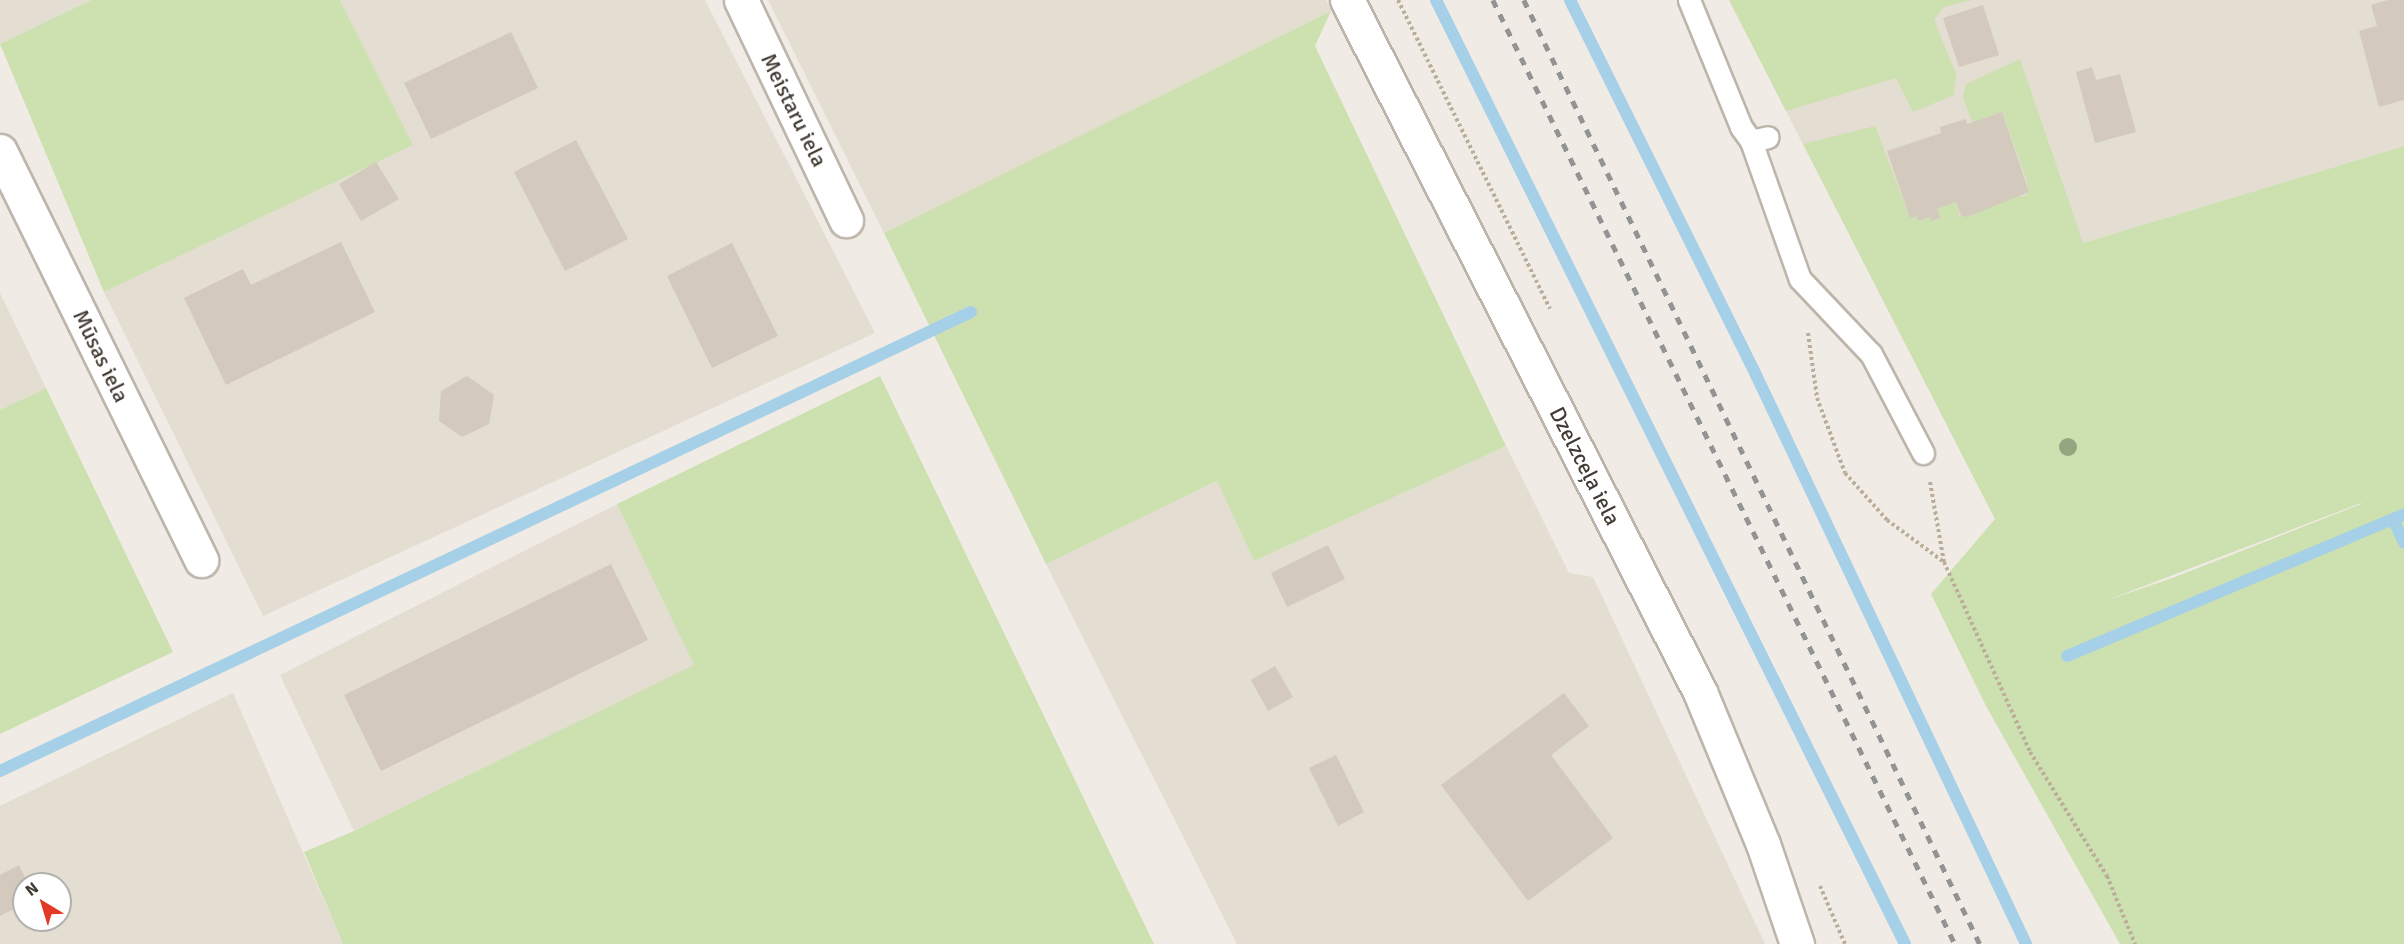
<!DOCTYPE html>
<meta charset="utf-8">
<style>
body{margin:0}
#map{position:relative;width:2404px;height:944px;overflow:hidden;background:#f0ebe4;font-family:Signika,sans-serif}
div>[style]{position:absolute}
.residential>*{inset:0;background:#e3ddd2}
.green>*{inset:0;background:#cde0b0}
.stream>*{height:12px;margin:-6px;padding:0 6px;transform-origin:6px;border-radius:6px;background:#a5d0e7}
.building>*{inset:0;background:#d3c9bd}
.path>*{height:4px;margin-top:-2px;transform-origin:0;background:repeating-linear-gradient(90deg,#baad9a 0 3px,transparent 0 6px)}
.roads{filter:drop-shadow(2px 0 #bdb5aa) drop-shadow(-2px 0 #bdb5aa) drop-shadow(0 2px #bdb5aa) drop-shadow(0 -2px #bdb5aa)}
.service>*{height:21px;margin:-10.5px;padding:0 10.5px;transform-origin:10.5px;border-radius:10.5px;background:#fff}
.minor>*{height:33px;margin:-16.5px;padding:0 16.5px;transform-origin:16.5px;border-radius:16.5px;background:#fff}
.rail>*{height:4.5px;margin-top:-2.25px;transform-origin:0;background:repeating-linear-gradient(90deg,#939393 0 8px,transparent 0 16px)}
.trees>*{width:18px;height:18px;margin:-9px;border-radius:50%;background:#94a580}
span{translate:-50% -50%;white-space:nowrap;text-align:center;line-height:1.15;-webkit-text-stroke:6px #fff;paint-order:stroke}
.street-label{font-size:22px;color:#413b34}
.north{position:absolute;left:12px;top:872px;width:60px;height:60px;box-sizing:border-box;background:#fff;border:2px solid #b3b1ae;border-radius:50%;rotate:322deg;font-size:16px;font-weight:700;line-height:24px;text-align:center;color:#413b34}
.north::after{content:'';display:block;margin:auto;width:21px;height:27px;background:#e33928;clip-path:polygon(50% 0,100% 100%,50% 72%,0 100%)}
</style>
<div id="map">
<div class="residential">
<i style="clip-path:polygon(0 0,91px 0,0 44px)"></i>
<i style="clip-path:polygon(340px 0,705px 0,875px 333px,263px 616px,104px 292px,413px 145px)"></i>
<i style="clip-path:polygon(768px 0,1326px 0,1331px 11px,884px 233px)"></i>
<i style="clip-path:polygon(1729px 0,2404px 0,2404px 146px,2083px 243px,1995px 519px)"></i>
<i style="clip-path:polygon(0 293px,46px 388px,0 410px)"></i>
<i style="clip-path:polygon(1506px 446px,1569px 573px,1593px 577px,1765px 944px,1237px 944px,1046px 564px,1217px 481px,1254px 561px)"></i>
<i style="clip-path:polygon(617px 504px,695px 665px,354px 831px,280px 675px)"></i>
<i style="clip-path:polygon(evenodd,233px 693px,343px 944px,0 944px,0 806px,233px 693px,24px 884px,60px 884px,60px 920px,24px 920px,24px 884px)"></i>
</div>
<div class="green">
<i style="clip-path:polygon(91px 0,340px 0,413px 145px,104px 292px,0 44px)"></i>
<i style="clip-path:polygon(1729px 0,1972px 0,1944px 7px,1934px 20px,1956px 74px,1954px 95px,1913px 112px,1896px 78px,1786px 111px)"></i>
<i style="clip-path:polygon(1331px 11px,1315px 46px,1506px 446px,1254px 561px,1217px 481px,1046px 564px,884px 233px)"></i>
<i style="clip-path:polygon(evenodd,2020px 59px,2083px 243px,2404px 146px,2404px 944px,2120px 944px,1986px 706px,1931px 594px,1995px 519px,1803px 144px,1875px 126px,1910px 218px,1917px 216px,1918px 221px,1930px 217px,1931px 220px,1937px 209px,1956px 202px,1960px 216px,1967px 217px,2016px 196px,2023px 197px,2029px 192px,2027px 181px,2002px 112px,1972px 122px,1963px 97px,1966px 84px,2020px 59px,2361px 504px,2175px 577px,2105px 601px,2361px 503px,2361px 504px)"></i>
<i style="clip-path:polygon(880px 376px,1154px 944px,343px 944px,304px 852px,354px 831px,694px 665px,617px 504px)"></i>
<i style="clip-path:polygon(46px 388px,173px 652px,0 734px,0 410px)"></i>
</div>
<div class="stream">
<i style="left:1436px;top:0;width:1054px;rotate:63.58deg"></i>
<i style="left:1570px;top:0;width:419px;rotate:63.6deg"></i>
<i style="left:1756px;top:375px;width:630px;rotate:64.61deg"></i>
<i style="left:2393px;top:519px;width:26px;rotate:65deg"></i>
<i style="left:2067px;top:656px;width:366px;rotate:-22.8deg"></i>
<i style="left:0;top:771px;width:1074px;rotate:-25.3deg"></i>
</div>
<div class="building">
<i style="clip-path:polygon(2388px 0,2404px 0,2404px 100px,2379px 107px,2359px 31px,2377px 26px,2371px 5px)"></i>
<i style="clip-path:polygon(1983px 5px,1999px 55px,1959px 67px,1943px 18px)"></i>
<i style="clip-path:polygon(511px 32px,538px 88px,431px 139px,404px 83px)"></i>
<i style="clip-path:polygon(2092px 67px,2096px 80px,2120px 74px,2136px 132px,2095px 143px,2076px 72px)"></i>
<i style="clip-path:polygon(2002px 112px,2029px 192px,1967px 217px,1961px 216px,1956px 202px,1937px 209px,1940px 218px,1931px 221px,1930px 217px,1918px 221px,1917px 216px,1910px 218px,1887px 151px,1941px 133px,1940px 127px,1966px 119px,1967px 124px)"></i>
<i style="clip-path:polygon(576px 140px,628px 239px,565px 271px,514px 172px)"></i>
<i style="clip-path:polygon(376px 162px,399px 199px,361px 221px,339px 184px)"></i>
<i style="clip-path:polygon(341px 242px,375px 312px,226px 385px,184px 298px,243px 269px,251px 285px)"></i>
<i style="clip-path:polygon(732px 243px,778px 336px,712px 368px,667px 276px)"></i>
<i style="clip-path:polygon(467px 376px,494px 395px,489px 424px,462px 437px,439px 421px,441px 391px)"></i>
<i style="clip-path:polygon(1328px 545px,1345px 579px,1287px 607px,1271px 573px)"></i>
<i style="clip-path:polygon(611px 564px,648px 640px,381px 771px,344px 695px)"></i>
<i style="clip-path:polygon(1275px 666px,1293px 697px,1268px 711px,1251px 680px)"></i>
<i style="clip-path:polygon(1564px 693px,1589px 726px,1551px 755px,1613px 838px,1528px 901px,1441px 785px)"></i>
<i style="clip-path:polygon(1336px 755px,1364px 812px,1338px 826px,1309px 768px)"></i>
<i style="clip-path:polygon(19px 865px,28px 884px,24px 884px,24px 904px,0 916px,0 875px)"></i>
</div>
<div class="path">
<i style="left:1398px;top:0;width:344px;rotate:63.8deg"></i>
<i style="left:1808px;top:333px;width:66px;rotate:82.1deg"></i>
<i style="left:1817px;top:398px;width:80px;rotate:69.5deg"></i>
<i style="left:1845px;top:473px;width:63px;rotate:48.2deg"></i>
<i style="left:1887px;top:520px;width:71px;rotate:36.4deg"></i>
<i style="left:1930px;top:482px;width:81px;rotate:80.1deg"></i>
<i style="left:1944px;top:562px;width:209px;rotate:65.6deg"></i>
<i style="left:2030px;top:752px;width:146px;rotate:58.2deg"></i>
<i style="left:2107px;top:876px;width:74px;rotate:67.6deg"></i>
<i style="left:1820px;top:886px;width:63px;rotate:66.7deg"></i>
</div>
<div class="roads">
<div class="service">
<i style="left:1689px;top:0;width:137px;rotate:67.7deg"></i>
<i style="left:1741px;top:127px;width:17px;rotate:54deg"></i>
<i style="left:1751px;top:141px;width:17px;rotate:-13deg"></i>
<i style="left:1751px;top:141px;width:146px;rotate:70.5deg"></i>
<i style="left:1800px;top:279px;width:103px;rotate:46.6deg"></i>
<i style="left:1871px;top:354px;width:112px;rotate:62.3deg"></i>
</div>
<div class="minor">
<i style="left:741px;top:0;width:244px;rotate:64.5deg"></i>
<i style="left:1347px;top:0;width:777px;rotate:62.97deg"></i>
<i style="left:1700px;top:692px;width:165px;rotate:67.5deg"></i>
<i style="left:1763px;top:844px;width:106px;rotate:71.2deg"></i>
<i style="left:0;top:151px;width:456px;rotate:63.8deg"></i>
</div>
</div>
<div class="rail">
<i style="left:1493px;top:0;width:1051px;rotate:63.92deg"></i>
<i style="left:1524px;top:0;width:1048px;rotate:64.22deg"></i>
</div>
<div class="trees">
<i style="left:2068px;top:447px"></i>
</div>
<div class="street-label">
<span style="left:794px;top:110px;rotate:64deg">Meistaru iela</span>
<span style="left:101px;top:356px;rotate:64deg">Mūsas iela</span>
<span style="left:1585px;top:466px;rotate:63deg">Dzelzceļa iela</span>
</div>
<div class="north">N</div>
</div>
